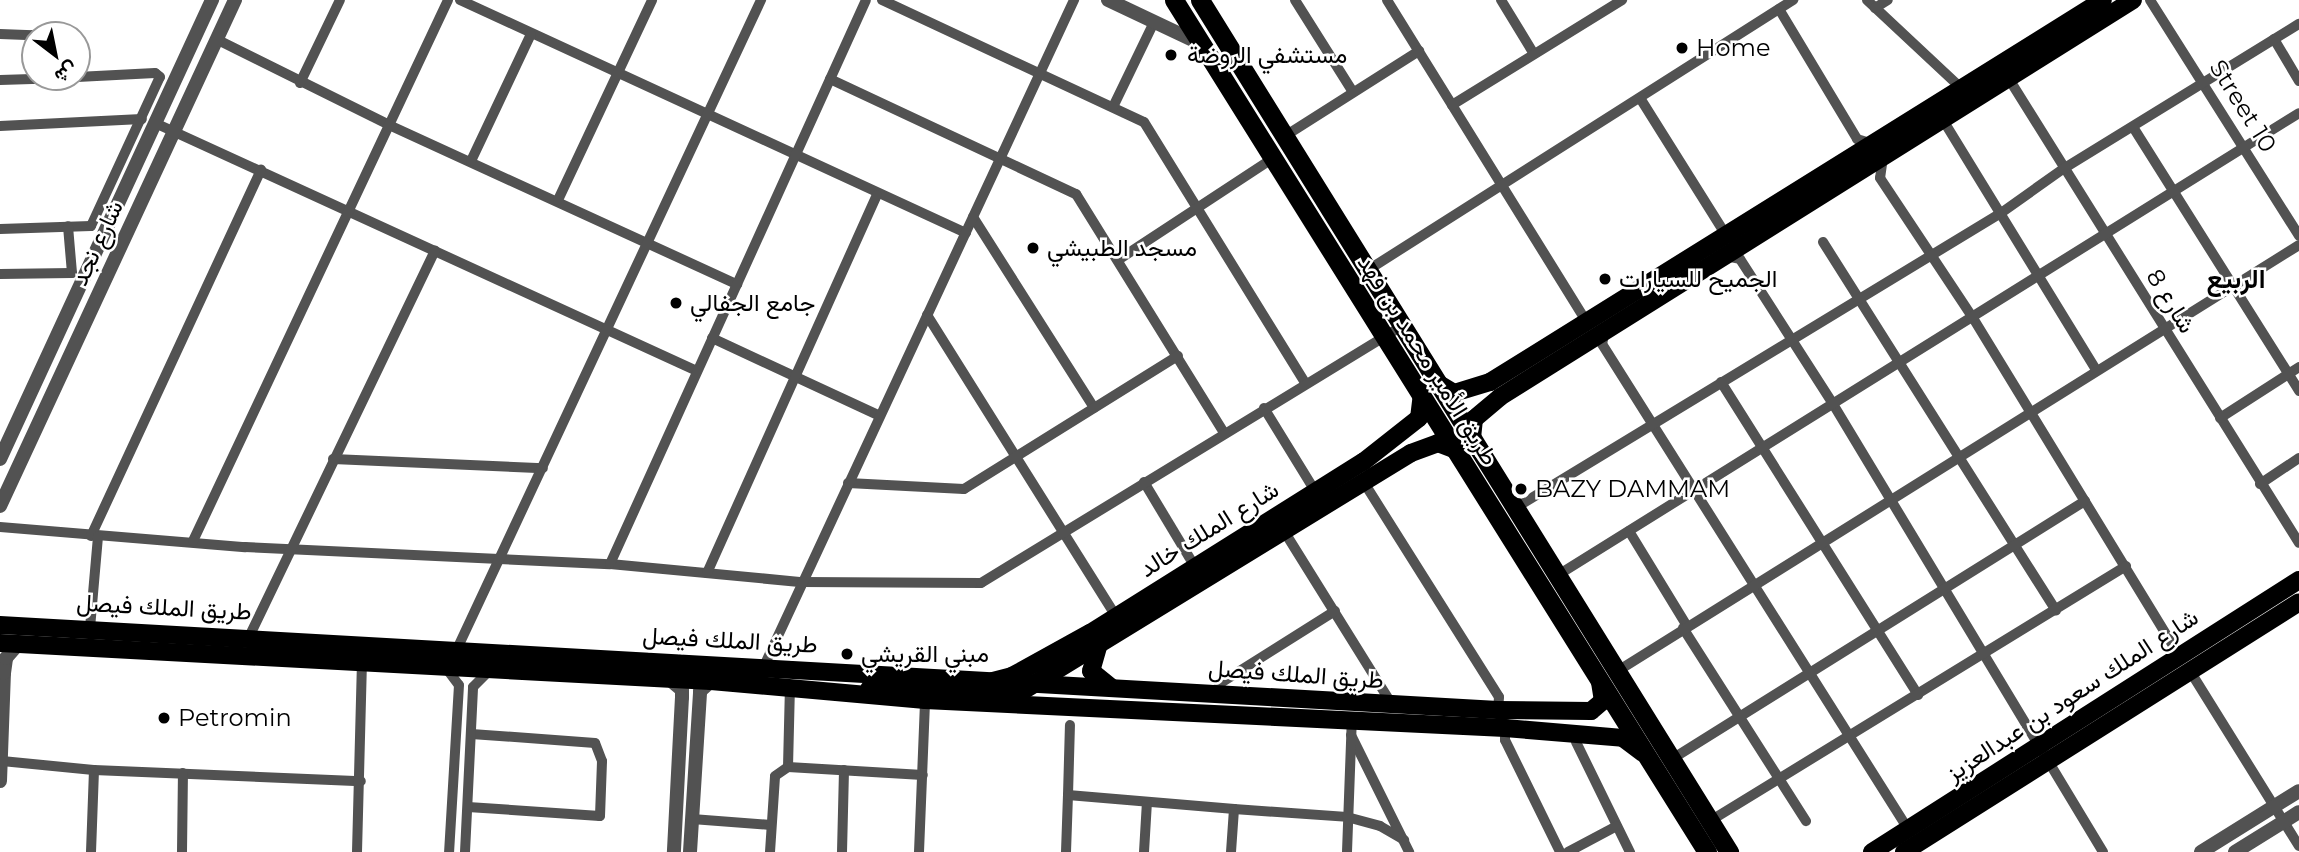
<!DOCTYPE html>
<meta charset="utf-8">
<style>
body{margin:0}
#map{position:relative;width:2299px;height:852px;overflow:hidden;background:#fff;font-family:Montserrat,Vazirmatn,sans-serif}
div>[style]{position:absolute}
.minor>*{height:10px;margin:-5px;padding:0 5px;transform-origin:5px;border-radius:5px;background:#525252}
.tertiary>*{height:14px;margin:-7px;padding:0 7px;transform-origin:7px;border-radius:7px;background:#525252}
.primary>*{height:18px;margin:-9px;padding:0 9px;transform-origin:9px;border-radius:9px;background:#000}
.trunk>*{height:18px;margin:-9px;padding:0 9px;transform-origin:9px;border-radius:9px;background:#000}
.motorway>*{height:19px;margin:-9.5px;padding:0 9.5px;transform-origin:9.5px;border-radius:9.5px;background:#000}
.dots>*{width:19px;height:19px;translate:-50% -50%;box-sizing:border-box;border:4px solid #fff;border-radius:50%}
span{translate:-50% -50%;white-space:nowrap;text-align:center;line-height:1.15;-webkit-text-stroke:5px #fff;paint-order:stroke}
.poi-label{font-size:24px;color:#000}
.left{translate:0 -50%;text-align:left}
.street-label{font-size:24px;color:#000}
.neighbourhood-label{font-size:26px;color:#000;font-weight:700}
.north{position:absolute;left:21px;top:21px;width:70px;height:70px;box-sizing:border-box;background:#fff;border:2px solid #999;border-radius:50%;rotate:148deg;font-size:19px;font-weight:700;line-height:28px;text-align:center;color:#000}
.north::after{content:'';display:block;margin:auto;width:24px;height:32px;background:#000;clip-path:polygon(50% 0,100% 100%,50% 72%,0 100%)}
</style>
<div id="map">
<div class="minor">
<i style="left:460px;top:0;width:557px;rotate:24.72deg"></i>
<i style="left:882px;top:0;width:289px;rotate:25deg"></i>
<i style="left:1144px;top:122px;width:307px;rotate:58.3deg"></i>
<i style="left:1295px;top:0;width:109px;rotate:57.8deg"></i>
<i style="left:1387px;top:0;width:379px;rotate:58.2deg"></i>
<i style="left:1501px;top:0;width:63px;rotate:58.6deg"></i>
<i style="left:1867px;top:0;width:129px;rotate:43.1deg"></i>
<i style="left:2150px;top:0;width:279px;rotate:57.7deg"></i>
<i style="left:1875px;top:8px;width:15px;rotate:-32deg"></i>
<i style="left:1779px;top:9px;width:152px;rotate:59deg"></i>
<i style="left:1857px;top:139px;width:17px;rotate:17deg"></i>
<i style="left:0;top:34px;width:33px;rotate:2deg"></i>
<i style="left:33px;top:35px;width:44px;rotate:91.3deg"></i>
<i style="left:32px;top:79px;width:36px;rotate:-3deg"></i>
<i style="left:216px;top:39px;width:193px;rotate:26.4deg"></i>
<i style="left:389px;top:125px;width:383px;rotate:24.6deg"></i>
<i style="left:2274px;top:39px;width:49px;rotate:59.2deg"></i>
<i style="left:830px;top:79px;width:272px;rotate:25.1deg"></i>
<i style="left:1076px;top:194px;width:281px;rotate:58.2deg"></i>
<i style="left:2009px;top:79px;width:547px;rotate:57.99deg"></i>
<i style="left:0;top:80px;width:32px;rotate:-2deg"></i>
<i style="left:300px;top:83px;width:92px;rotate:-64.3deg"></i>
<i style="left:1640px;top:98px;width:162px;rotate:57.9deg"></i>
<i style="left:1452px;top:105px;width:200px;rotate:-31.7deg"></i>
<i style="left:1113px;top:107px;width:94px;rotate:-64.2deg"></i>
<i style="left:1943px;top:120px;width:293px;rotate:58.5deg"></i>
<i style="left:155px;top:123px;width:596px;rotate:24.59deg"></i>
<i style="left:0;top:126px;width:142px;rotate:-2.8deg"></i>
<i style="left:2133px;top:127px;width:312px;rotate:57.8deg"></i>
<i style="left:1285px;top:136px;width:159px;rotate:-32.4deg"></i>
<i style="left:1883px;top:157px;width:21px;rotate:98deg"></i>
<i style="left:1880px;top:178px;width:168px;rotate:56.4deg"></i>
<i style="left:1973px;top:318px;width:395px;rotate:58.6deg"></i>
<i style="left:471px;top:161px;width:140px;rotate:-64.7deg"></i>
<i style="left:558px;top:200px;width:221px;rotate:-64.8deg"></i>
<i style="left:973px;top:217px;width:226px;rotate:57.6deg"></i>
<i style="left:0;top:229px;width:91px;rotate:-1.9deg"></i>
<i style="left:91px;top:226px;width:164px;rotate:-65.2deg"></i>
<i style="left:160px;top:77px;width:6px;rotate:-141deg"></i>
<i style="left:155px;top:73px;width:78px;rotate:177.1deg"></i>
<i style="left:1823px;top:242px;width:436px;rotate:57.7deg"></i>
<i style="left:1725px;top:256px;width:15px;rotate:11deg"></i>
<i style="left:1740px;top:259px;width:172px;rotate:57.3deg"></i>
<i style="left:1833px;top:404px;width:523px;rotate:58.92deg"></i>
<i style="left:1118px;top:260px;width:186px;rotate:-33.3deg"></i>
<i style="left:1368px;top:270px;width:504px;rotate:-32.43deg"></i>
<i style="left:0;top:274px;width:72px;rotate:-0.8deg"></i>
<i style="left:72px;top:273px;width:47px;rotate:-94.9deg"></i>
<i style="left:927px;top:315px;width:355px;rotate:57.9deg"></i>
<i style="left:1605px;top:331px;width:13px;rotate:103deg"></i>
<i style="left:1602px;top:344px;width:573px;rotate:57.75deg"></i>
<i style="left:712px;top:338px;width:185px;rotate:24.9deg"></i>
<i style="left:1721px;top:382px;width:370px;rotate:57.8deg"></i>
<i style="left:1264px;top:408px;width:97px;rotate:58.4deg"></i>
<i style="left:2220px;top:418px;width:94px;rotate:-32.8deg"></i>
<i style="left:333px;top:459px;width:210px;rotate:2.5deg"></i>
<i style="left:1363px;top:481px;width:255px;rotate:57.8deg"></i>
<i style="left:1499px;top:697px;width:13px;rotate:94deg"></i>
<i style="left:1144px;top:482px;width:99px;rotate:59deg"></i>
<i style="left:848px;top:483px;width:116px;rotate:3deg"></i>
<i style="left:964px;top:489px;width:252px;rotate:-31.9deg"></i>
<i style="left:2260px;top:484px;width:47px;rotate:-33.7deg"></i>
<i style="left:1515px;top:508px;width:569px;rotate:-31.26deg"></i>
<i style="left:2001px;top:213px;width:76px;rotate:-35.4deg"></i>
<i style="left:2063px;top:169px;width:277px;rotate:-31.6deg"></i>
<i style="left:0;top:527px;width:246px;rotate:4.7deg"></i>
<i style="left:245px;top:547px;width:365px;rotate:2.7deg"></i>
<i style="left:610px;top:564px;width:193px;rotate:5.4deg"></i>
<i style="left:802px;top:582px;width:179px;rotate:0.3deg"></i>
<i style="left:981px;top:583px;width:495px;rotate:-31.4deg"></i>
<i style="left:1284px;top:531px;width:206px;rotate:58.1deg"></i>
<i style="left:1629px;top:531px;width:111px;rotate:58.6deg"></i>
<i style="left:91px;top:536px;width:404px;rotate:-65.1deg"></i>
<i style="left:193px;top:541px;width:598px;rotate:-64.76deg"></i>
<i style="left:610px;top:564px;width:619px;rotate:-65.59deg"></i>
<i style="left:707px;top:573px;width:414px;rotate:-65.8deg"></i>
<i style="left:1558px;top:575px;width:873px;rotate:-31.94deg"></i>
<i style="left:90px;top:628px;width:92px;rotate:-85deg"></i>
<i style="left:1683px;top:628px;width:229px;rotate:57.5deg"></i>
<i style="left:249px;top:637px;width:429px;rotate:-64.3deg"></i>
<i style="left:457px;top:649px;width:717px;rotate:-64.9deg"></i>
<i style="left:764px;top:666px;width:735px;rotate:-65.04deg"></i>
<i style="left:446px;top:668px;width:21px;rotate:53deg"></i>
<i style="left:459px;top:685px;width:167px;rotate:93.4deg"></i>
<i style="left:2190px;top:671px;width:206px;rotate:58.1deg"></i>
<i style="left:1616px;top:672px;width:805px;rotate:-32.01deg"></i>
<i style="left:1218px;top:693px;width:9px;rotate:-84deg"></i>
<i style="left:1219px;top:684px;width:137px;rotate:-32.2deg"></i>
<i style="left:1505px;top:728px;width:12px;rotate:90deg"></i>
<i style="left:1505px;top:740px;width:125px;rotate:63.8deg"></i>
<i style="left:1351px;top:735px;width:131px;rotate:63.6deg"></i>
<i style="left:1576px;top:742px;width:123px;rotate:63.9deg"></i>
<i style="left:1672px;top:759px;width:487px;rotate:-32deg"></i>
<i style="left:2px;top:761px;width:92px;rotate:5.6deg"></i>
<i style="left:94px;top:770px;width:267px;rotate:2.4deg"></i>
<i style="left:788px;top:767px;width:80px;rotate:-88.6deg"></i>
<i style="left:1068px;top:795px;width:70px;rotate:-88.4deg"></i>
<i style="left:468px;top:807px;width:132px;rotate:3.9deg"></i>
<i style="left:600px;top:816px;width:55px;rotate:-87.9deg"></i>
<i style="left:602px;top:761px;width:19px;rotate:-111deg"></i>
<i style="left:595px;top:743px;width:124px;rotate:-175.8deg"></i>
<i style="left:692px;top:819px;width:79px;rotate:4.3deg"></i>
<i style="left:1710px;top:821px;width:488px;rotate:-31.5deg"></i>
<i style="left:91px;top:852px;width:82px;rotate:-87.9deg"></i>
<i style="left:182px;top:852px;width:79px;rotate:-89.3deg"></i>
<i style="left:357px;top:852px;width:190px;rotate:-88.5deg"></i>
<i style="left:465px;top:852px;width:165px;rotate:-87.2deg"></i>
<i style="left:473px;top:687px;width:24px;rotate:-45deg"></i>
<i style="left:770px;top:852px;width:76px;rotate:-86.2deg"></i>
<i style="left:775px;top:776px;width:16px;rotate:-35deg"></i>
<i style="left:788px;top:767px;width:135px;rotate:3.4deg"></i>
<i style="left:842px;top:852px;width:82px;rotate:-88.6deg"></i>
<i style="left:919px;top:852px;width:152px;rotate:-87.7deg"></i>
<i style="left:1066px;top:852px;width:57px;rotate:-88deg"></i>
<i style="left:1068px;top:795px;width:167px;rotate:4.8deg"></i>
<i style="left:1144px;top:852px;width:50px;rotate:-86.6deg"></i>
<i style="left:1231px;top:852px;width:43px;rotate:-86deg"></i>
<i style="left:1234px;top:809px;width:113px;rotate:4deg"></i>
<i style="left:1347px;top:817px;width:34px;rotate:15deg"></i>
<i style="left:1380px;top:826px;width:28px;rotate:30deg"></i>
<i style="left:1347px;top:852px;width:134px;rotate:-87.9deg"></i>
<i style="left:1568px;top:852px;width:55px;rotate:-28deg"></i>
</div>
<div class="tertiary">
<i style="left:1108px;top:0;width:103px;rotate:25.3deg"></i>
<i style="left:0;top:459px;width:506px;rotate:-65.21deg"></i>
<i style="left:0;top:506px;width:558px;rotate:-65.09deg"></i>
<i style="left:669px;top:679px;width:17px;rotate:40deg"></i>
<i style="left:682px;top:690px;width:7px;rotate:90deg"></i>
<i style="left:682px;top:697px;width:155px;rotate:93deg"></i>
<i style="left:0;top:781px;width:108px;rotate:-87.9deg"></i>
<i style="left:4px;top:673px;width:15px;rotate:-82deg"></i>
<i style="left:6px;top:658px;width:18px;rotate:-49deg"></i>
<i style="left:690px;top:852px;width:161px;rotate:-86.4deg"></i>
<i style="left:700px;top:691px;width:15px;rotate:-42deg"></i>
<i style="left:2201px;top:852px;width:115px;rotate:-31.9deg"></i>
<i style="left:2235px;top:852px;width:75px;rotate:-32deg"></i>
</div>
<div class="primary">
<i style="left:1439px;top:384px;width:17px;rotate:31deg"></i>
<i style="left:1454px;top:393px;width:38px;rotate:-17deg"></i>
<i style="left:1490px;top:382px;width:722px;rotate:-31.93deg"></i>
<i style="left:1472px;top:438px;width:19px;rotate:-84deg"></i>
<i style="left:1474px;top:419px;width:34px;rotate:-40deg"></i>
<i style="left:1500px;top:397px;width:747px;rotate:-32.09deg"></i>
<i style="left:993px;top:681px;width:20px;rotate:-15deg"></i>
<i style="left:1012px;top:676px;width:89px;rotate:-28.9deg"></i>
<i style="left:1090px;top:633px;width:322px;rotate:-32.1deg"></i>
<i style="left:1363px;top:462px;width:71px;rotate:-38.2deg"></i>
<i style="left:1419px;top:418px;width:25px;rotate:-83deg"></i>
<i style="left:869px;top:689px;width:152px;rotate:1.1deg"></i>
<i style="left:1021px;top:692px;width:457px;rotate:-31.5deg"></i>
<i style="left:1411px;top:453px;width:29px;rotate:-20deg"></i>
<i style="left:1438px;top:443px;width:19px;rotate:21deg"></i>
<i style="left:1872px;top:852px;width:506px;rotate:-32.5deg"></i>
<i style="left:1904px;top:852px;width:467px;rotate:-32.3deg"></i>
</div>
<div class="trunk">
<i style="left:0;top:625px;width:1500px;rotate:3.25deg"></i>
<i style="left:1498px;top:710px;width:93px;rotate:0.6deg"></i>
<i style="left:1591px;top:711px;width:16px;rotate:-40deg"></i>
<i style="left:1603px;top:701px;width:20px;rotate:-99deg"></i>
<i style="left:0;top:643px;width:712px;rotate:3.06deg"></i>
<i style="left:711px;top:681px;width:215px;rotate:5.1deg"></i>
<i style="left:925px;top:700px;width:581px;rotate:2.76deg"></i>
<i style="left:1505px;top:728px;width:118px;rotate:4.8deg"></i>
<i style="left:1623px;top:738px;width:25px;rotate:37deg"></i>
<i style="left:1098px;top:647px;width:25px;rotate:106deg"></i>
<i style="left:1091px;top:671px;width:27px;rotate:39deg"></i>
</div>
<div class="motorway">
<i style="left:1174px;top:0;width:1005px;rotate:57.97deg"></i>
<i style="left:1200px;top:0;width:1003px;rotate:58.16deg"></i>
</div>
<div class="dots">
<i style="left:1682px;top:48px;background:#000"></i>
<i style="left:1171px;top:55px;background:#000"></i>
<i style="left:1033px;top:248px;background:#000"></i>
<i style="left:1605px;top:279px;background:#000"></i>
<i style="left:676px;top:303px;background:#000"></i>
<i style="left:1521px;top:489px;background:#000"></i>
<i style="left:847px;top:654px;background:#000"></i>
<i style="left:164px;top:718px;background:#000"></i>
</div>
<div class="poi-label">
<span class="left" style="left:1696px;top:48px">Home</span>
<span class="left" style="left:1187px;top:55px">مستشفي الروضة</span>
<span class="left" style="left:1047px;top:248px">مسجد الطبيشي</span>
<span class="left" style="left:1619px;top:279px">الجميح للسيارات</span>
<span class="left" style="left:690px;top:303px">جامع الجفالي</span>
<span class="left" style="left:1535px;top:489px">BAZY DAMMAM</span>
<span class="left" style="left:861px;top:654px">مبني القريشي</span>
<span class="left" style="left:178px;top:718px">Petromin</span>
</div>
<div class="street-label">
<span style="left:2243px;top:106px;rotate:58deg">Street 10</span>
<span style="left:97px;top:243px;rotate:-65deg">شارع نجد</span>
<span style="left:2171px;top:301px;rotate:58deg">شارع 8</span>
<span style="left:1428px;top:360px;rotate:58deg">طريق الأمير محمد بن فهد</span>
<span style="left:1209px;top:529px;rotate:-32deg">شارع الملك خالد</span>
<span style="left:164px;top:607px;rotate:3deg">طريق الملك فيصل</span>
<span style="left:730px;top:640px;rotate:3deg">طريق الملك فيصل</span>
<span style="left:1296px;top:674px;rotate:4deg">طريق الملك فيصل</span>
<span style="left:2072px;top:695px;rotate:-33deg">شارع الملك سعود بن عبدالعزيز</span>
</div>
<div class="neighbourhood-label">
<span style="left:2236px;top:280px">الربيع</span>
</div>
<div class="north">ش</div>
</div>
